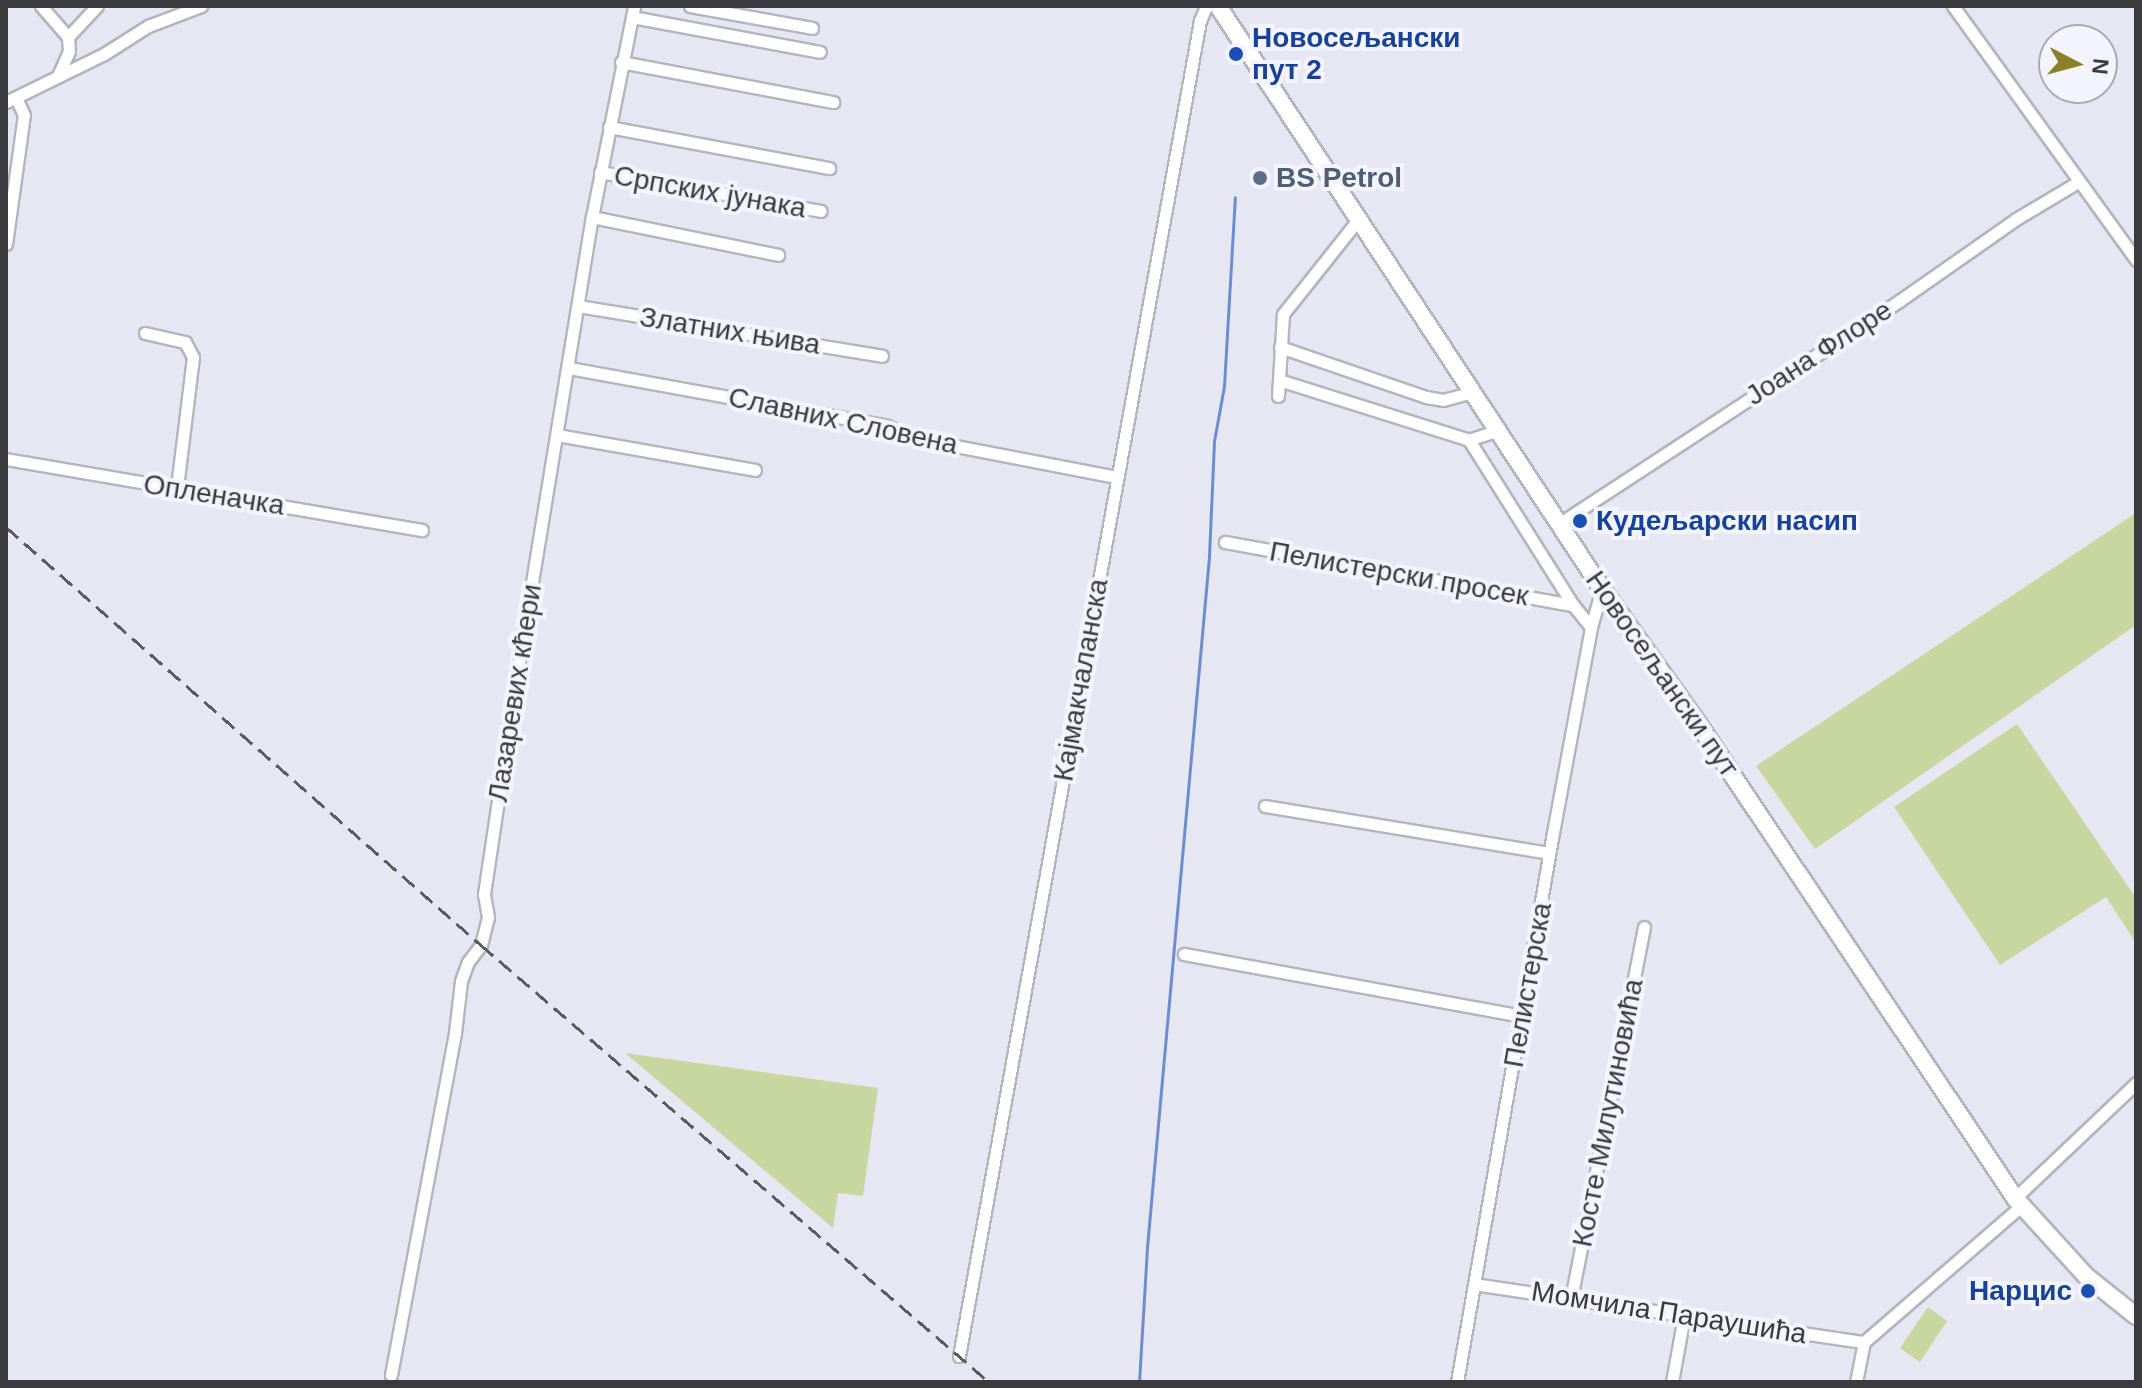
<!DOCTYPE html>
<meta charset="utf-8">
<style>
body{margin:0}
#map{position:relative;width:2142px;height:1388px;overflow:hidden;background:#e6e7f2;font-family:Arial,sans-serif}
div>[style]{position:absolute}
.green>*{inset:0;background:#c7d79f}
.stream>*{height:3px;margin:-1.5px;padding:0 1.5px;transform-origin:1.5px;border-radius:1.5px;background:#6e8dcf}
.roads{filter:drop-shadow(2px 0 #b5b5bf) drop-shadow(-2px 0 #b5b5bf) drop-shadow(0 2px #b5b5bf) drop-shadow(0 -2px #b5b5bf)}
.street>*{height:11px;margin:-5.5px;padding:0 5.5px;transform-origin:5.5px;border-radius:5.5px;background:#fff}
.primary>*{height:16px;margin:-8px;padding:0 8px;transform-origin:8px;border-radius:8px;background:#fff}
.rail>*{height:3px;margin-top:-1.5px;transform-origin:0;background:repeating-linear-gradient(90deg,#5c5c62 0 16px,transparent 0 24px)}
.dots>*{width:22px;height:22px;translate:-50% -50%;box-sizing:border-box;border:4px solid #f4f4ff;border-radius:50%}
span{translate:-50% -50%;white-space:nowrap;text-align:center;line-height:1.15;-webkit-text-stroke:8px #f4f4ff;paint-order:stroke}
.transit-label{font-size:28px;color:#164399;font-weight:700}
.left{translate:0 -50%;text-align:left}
.right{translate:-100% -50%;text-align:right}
.service-label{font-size:28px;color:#4e5e75;font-weight:700}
.street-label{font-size:28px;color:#3a3a3f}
.frame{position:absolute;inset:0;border:8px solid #3a3a3f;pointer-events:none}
.north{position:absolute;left:2038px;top:24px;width:80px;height:80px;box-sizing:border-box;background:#f4f4ff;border:2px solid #aaaab2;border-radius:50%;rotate:96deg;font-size:22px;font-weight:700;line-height:32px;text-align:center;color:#3a3a3f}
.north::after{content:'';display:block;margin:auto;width:28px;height:36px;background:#8b8026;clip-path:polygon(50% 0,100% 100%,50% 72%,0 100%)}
</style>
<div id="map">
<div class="green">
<i style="clip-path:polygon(2136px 513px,2136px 625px,1815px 849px,1756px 766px)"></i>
<i style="clip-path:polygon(2017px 724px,2136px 898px,2136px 943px,2106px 897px,2000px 965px,1894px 807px)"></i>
<i style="clip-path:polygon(625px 1053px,878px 1088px,863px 1196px,838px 1193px,833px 1228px)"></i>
<i style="clip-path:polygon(1928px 1307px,1947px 1321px,1920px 1362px,1900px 1348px)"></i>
</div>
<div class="stream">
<i style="left:1139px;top:1382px;width:135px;rotate:-86.6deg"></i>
<i style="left:1147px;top:1247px;width:694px;rotate:-84.87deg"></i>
<i style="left:1209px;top:556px;width:115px;rotate:-87.5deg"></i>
<i style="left:1214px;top:441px;width:56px;rotate:-79.7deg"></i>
<i style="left:1224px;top:386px;width:189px;rotate:-86.7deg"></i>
</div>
<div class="roads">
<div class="street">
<i style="left:41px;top:6px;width:41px;rotate:48.9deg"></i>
<i style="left:68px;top:37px;width:14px;rotate:86deg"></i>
<i style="left:69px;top:51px;width:27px;rotate:114deg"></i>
<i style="left:690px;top:6px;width:124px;rotate:10.2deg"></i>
<i style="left:1953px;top:6px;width:313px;rotate:54.2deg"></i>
<i style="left:632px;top:17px;width:191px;rotate:10.5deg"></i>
<i style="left:68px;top:37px;width:42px;rotate:-46.9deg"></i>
<i style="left:621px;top:62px;width:216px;rotate:10.7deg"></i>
<i style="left:6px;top:102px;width:109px;rotate:-26.1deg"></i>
<i style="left:104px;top:54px;width:52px;rotate:-32.5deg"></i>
<i style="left:148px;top:26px;width:57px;rotate:-20.7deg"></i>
<i style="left:609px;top:127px;width:224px;rotate:10.6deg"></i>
<i style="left:600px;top:172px;width:224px;rotate:10deg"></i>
<i style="left:592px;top:217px;width:190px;rotate:11.5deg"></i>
<i style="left:6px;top:244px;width:130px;rotate:-82.1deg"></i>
<i style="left:24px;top:115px;width:19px;rotate:-115deg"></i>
<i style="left:578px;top:306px;width:308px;rotate:9.3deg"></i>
<i style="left:145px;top:333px;width:41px;rotate:12.7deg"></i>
<i style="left:185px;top:342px;width:17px;rotate:62deg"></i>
<i style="left:193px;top:357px;width:132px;rotate:97deg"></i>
<i style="left:1280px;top:347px;width:154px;rotate:18.9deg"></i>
<i style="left:1426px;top:397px;width:17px;rotate:10deg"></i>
<i style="left:1443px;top:400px;width:31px;rotate:-15deg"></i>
<i style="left:569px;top:368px;width:323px;rotate:10.3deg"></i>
<i style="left:887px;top:426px;width:35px;rotate:22deg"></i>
<i style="left:919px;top:439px;width:202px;rotate:10.9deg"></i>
<i style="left:1279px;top:380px;width:199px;rotate:17.5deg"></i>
<i style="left:1278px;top:396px;width:82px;rotate:-86.5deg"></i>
<i style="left:1283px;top:314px;width:119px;rotate:-51.5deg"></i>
<i style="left:1499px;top:430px;width:32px;rotate:162deg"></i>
<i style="left:1469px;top:440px;width:195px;rotate:57.8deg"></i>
<i style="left:1573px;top:605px;width:28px;rotate:51deg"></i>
<i style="left:557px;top:435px;width:201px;rotate:10deg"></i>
<i style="left:6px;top:459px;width:422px;rotate:9.7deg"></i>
<i style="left:1560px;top:523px;width:405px;rotate:-33.2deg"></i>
<i style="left:1899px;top:301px;width:143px;rotate:-35deg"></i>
<i style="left:2016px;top:219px;width:72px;rotate:-30.8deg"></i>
<i style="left:1225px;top:542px;width:354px;rotate:10.3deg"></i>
<i style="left:1265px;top:806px;width:288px;rotate:9.4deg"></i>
<i style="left:1184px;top:954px;width:345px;rotate:10.4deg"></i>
<i style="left:2015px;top:1198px;width:167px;rotate:-43.5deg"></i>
<i style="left:1474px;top:1284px;width:394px;rotate:8.5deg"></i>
<i style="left:1571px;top:1299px;width:379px;rotate:-78.9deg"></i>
<i style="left:959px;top:1356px;width:1357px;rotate:-79.77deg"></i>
<i style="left:1200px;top:21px;width:16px;rotate:-68deg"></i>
<i style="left:391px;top:1375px;width:348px;rotate:-79.4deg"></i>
<i style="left:455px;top:1033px;width:52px;rotate:-83.4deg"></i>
<i style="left:461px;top:981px;width:20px;rotate:-70deg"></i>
<i style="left:468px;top:962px;width:21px;rotate:-53deg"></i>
<i style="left:481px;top:945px;width:29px;rotate:-76deg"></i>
<i style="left:488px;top:917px;width:23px;rotate:-100deg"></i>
<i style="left:484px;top:894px;width:216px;rotate:-81.5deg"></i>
<i style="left:516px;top:680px;width:469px;rotate:-80.7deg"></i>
<i style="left:592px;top:217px;width:215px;rotate:-78.7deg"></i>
<i style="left:1457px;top:1382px;width:552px;rotate:-80.09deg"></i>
<i style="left:1552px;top:838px;width:215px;rotate:-79.5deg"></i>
<i style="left:1591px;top:627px;width:40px;rotate:-74deg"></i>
<i style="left:1672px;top:1382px;width:67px;rotate:-79.7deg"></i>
<i style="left:1856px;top:1382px;width:41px;rotate:-78.7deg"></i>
<i style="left:1864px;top:1342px;width:208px;rotate:-40.9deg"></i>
</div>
<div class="primary">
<i style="left:1218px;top:6px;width:698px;rotate:56.63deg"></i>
<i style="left:1602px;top:589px;width:167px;rotate:54.5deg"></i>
<i style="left:1699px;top:725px;width:569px;rotate:56.25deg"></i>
<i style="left:2015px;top:1198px;width:105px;rotate:47.7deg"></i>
<i style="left:2086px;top:1276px;width:64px;rotate:38.7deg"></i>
</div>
</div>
<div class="rail">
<i style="left:6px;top:527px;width:633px;rotate:41.35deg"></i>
<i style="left:481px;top:945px;width:670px;rotate:40.7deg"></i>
</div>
<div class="dots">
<i style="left:1236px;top:54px;background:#1a4fb4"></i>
<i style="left:1260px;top:178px;background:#5c6f8a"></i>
<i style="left:1580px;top:521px;background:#1a4fb4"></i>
<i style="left:2088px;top:1291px;background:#1a4fb4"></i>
</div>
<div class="transit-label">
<span class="left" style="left:1252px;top:54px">Новосељански<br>пут 2</span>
<span class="left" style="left:1596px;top:521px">Кудељарски насип</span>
<span class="right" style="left:2072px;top:1291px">Нарцис</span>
</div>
<div class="service-label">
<span class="left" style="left:1276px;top:178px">BS Petrol</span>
</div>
<div class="street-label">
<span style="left:710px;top:192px;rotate:10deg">Српских јунака</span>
<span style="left:730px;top:331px;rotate:9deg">Златних њива</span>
<span style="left:1819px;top:353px;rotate:-33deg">Јоана Флоре</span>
<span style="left:843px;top:421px;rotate:12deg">Славних Словена</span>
<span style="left:214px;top:495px;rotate:9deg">Опленачка</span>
<span style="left:1399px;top:574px;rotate:10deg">Пелистерски просек</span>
<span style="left:1662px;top:674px;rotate:55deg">Новосељански пут</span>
<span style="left:1081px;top:680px;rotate:-80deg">Кајмакчаланска</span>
<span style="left:515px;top:693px;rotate:-81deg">Лазаревих кћери</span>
<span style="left:1528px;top:985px;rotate:-80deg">Пелистерска</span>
<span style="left:1608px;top:1113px;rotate:-79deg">Косте Милутиновића</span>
<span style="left:1669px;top:1313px;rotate:9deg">Момчила Параушића</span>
</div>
<div class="frame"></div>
<div class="north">N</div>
</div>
